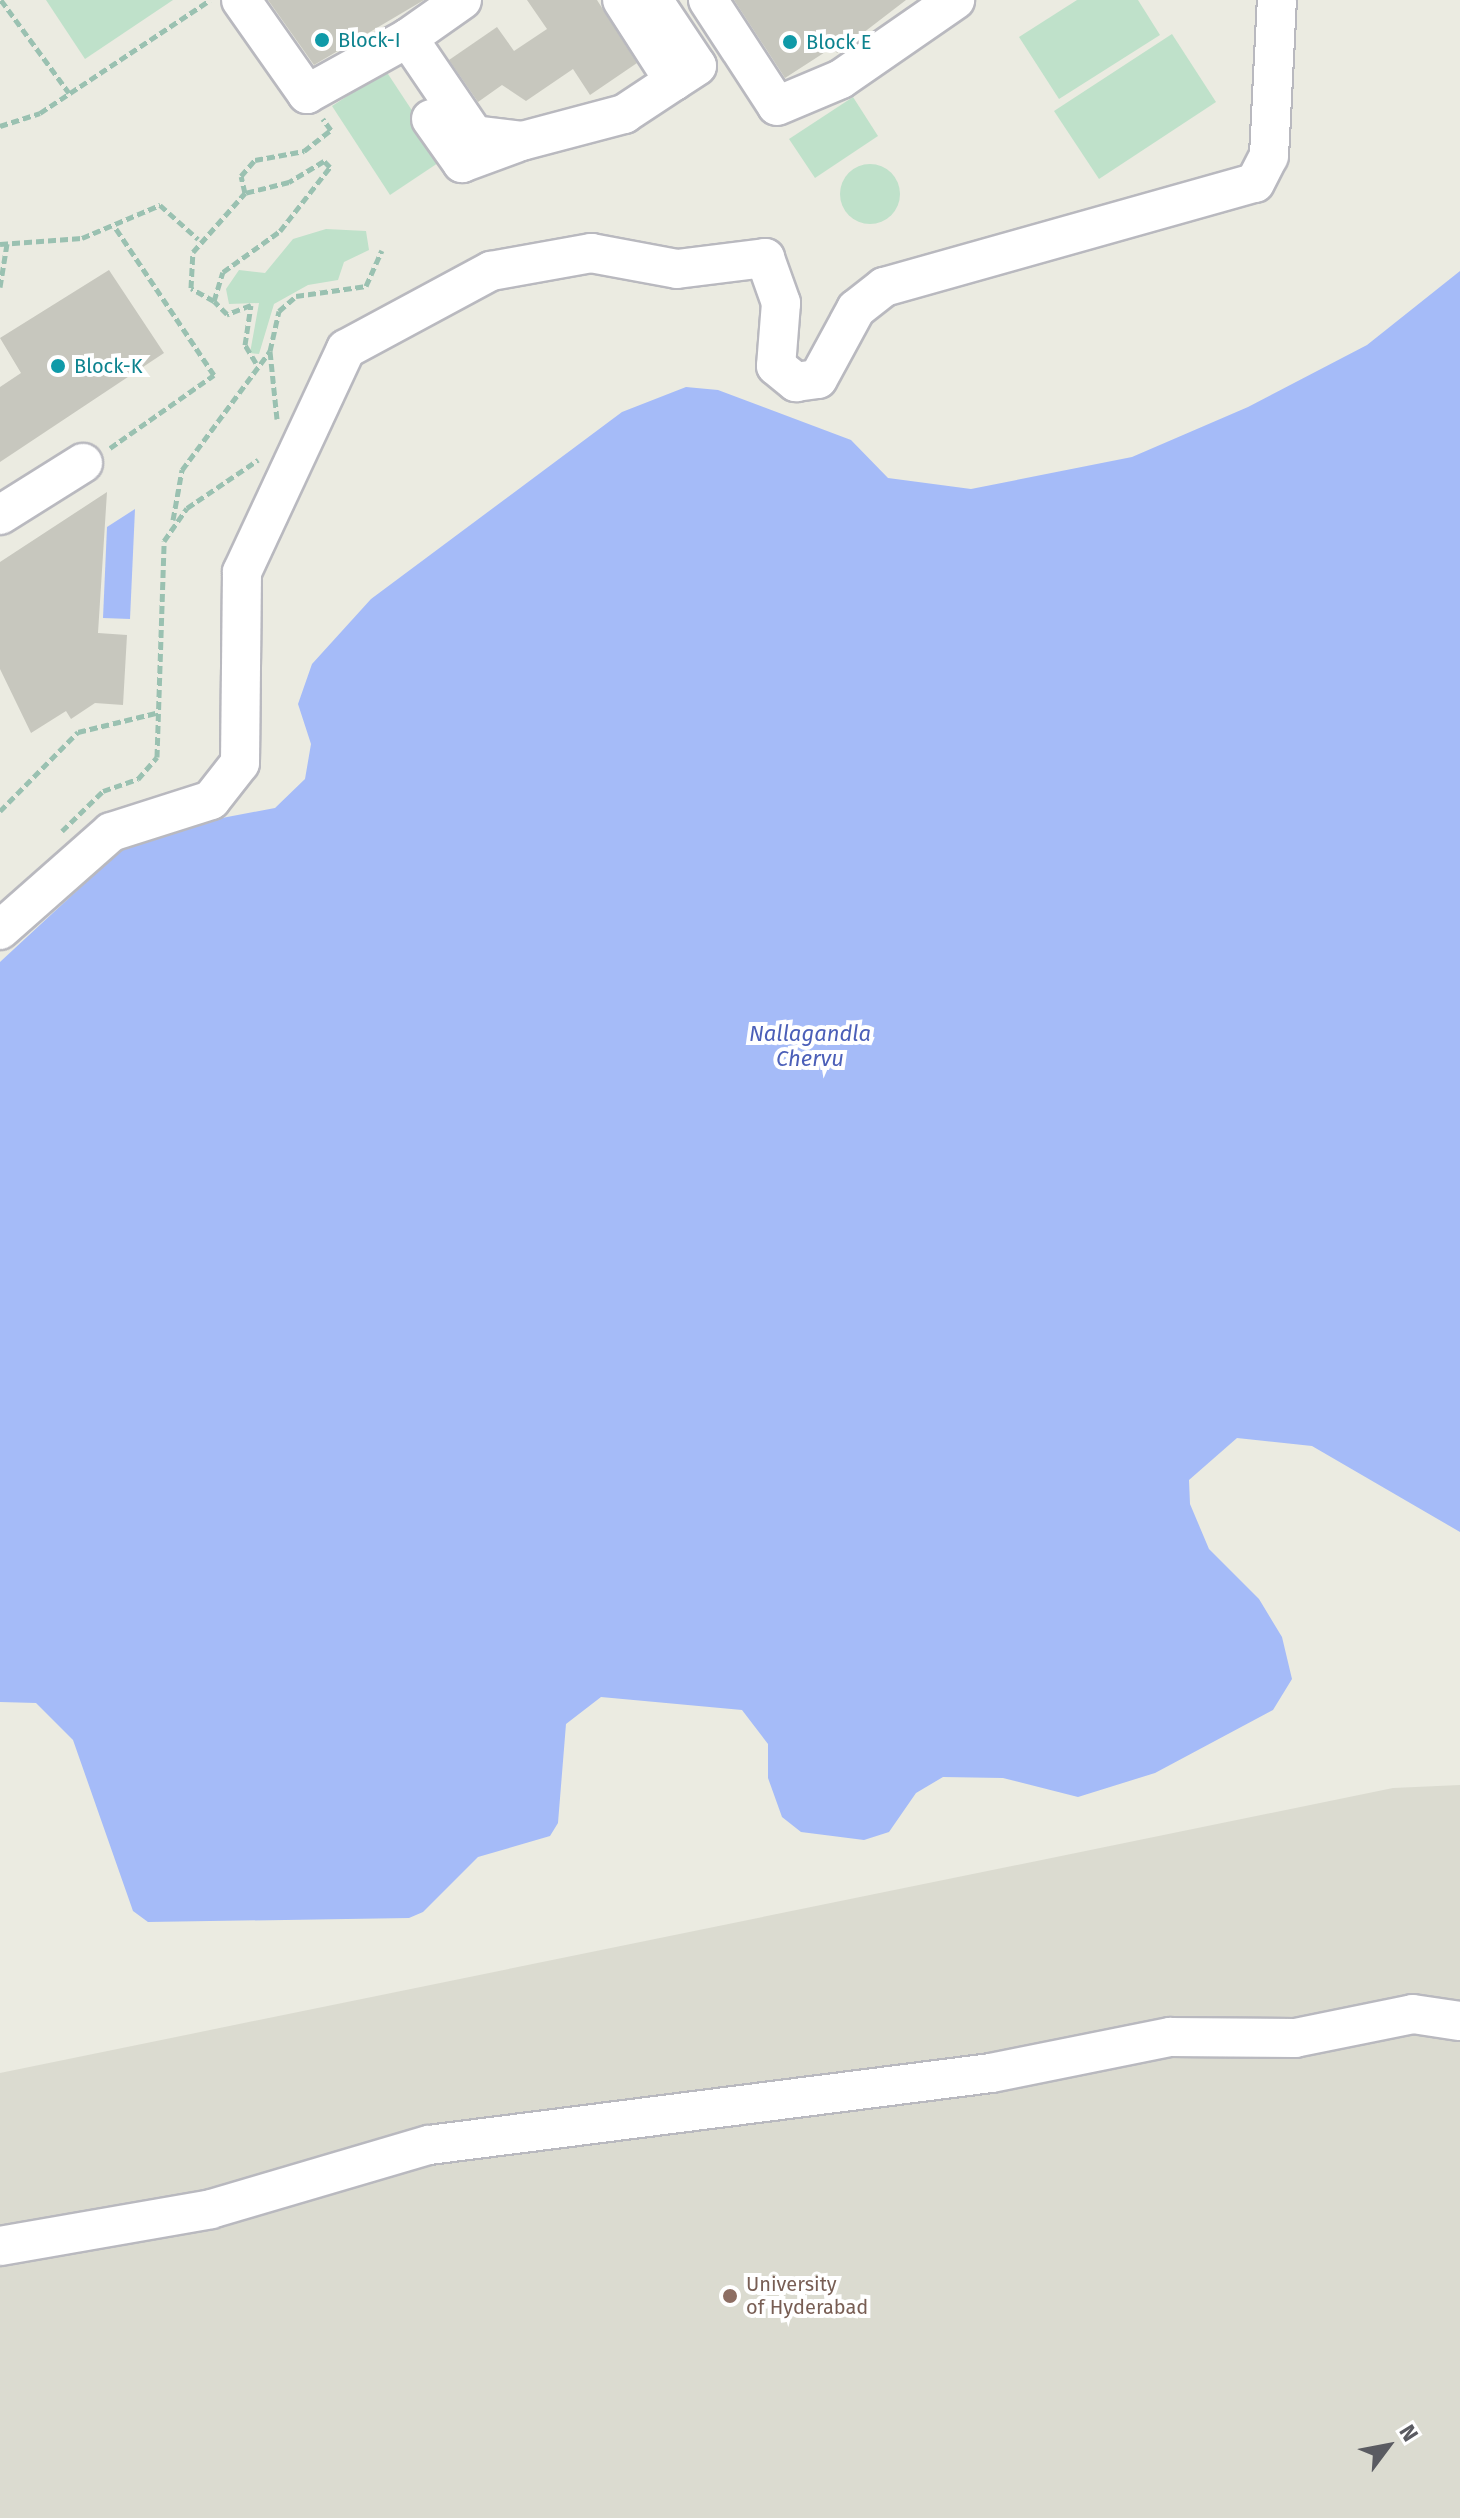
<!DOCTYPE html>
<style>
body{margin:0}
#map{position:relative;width:1460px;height:2518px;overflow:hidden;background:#ebebe1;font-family:"Fira Sans",sans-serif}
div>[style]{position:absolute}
.education>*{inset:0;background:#dbdbd0}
.green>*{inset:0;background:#bfe1ca}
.round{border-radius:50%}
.water>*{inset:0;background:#a5bbf8}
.building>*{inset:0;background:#c7c7be}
.path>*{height:5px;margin-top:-2.5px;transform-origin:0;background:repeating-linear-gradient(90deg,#9ac1b1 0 8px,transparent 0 12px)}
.roads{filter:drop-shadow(2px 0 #b9b9bf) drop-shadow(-2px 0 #b9b9bf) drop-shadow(0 2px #b9b9bf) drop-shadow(0 -2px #b9b9bf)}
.minor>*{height:38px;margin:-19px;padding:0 19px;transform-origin:19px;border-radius:19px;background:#fff}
.dots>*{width:22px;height:22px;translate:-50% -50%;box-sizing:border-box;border:4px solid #fff;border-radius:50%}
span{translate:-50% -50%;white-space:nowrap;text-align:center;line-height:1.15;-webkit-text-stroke:8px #fff;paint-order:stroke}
.culture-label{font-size:20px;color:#0d838f}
.left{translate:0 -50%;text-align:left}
.education-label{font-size:20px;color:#785e54}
.water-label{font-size:22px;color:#4b5fb8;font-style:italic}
.north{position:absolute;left:1348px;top:2406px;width:80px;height:80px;-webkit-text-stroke:6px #fff;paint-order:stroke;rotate:58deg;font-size:22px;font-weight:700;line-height:32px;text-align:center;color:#5a5b61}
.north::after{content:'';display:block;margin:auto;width:28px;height:36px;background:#5a5b61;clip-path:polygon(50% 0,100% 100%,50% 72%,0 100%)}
</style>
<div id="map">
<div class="education">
<i style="clip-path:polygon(1460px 1785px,1460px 2518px,0 2518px,0 2073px,1393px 1788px)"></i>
</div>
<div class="green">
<i style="clip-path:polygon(46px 0,173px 0,85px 59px)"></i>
<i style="clip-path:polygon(1077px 0,1138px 0,1160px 35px,1059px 99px,1019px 37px)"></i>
<i style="clip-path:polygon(1172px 34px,1216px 102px,1099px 179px,1054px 111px)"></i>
<i style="clip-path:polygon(386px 71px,444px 159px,390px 195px,332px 106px)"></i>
<i style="clip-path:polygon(853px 97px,878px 136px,815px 178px,789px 139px)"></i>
<i class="round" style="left:840px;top:164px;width:60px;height:60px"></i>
<i style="clip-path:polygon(326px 229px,366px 231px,369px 250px,344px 262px,338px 280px,308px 285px,274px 304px,259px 354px,250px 353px,259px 303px,229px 304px,226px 289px,239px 270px,265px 273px,293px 239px)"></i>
</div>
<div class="water">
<i style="clip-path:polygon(1460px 271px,1460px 1532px,1312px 1446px,1237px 1438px,1189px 1480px,1190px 1504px,1209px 1549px,1259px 1599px,1282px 1637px,1292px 1679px,1273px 1710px,1155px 1773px,1078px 1797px,1003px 1778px,943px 1777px,916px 1793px,889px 1832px,864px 1840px,801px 1832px,782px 1817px,768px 1778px,768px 1744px,742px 1710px,601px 1697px,566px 1724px,558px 1823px,550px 1836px,478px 1857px,423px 1912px,409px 1918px,148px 1922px,133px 1911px,73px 1740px,36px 1703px,0 1702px,0 962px,138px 834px,275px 808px,305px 779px,311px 744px,298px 704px,312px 664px,371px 599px,622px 412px,686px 387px,718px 390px,851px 440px,888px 478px,971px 489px,1132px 457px,1248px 407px,1367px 345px)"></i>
<i style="clip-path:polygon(135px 509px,130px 619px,103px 618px,107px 527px)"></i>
</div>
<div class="building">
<i style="clip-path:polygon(268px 0,424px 0,314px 65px)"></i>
<i style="clip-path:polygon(527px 0,597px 0,637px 63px,590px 95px,573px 69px,526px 101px,502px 85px,478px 102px,449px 60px,497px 27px,514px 51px,547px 29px)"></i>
<i style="clip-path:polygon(734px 0,906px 0,837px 53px,833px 47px,785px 78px)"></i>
<i style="clip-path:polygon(109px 270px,164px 353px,0 462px,0 387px,21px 373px,0 338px)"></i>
<i style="clip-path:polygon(107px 492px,98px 633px,127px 635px,123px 705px,95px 703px,71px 719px,66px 711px,31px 733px,0 669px,0 562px)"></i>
</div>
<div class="path">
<i style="left:1px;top:0;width:115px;rotate:53.8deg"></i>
<i style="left:0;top:126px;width:42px;rotate:-18deg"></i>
<i style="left:40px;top:113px;width:204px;rotate:-33.6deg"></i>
<i style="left:0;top:244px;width:82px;rotate:-4.2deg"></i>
<i style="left:82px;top:238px;width:85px;rotate:-22.9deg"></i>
<i style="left:160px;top:205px;width:51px;rotate:41.8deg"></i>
<i style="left:0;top:287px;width:44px;rotate:-80.8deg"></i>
<i style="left:214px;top:301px;width:26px;rotate:-151deg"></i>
<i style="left:191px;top:288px;width:36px;rotate:-87deg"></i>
<i style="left:193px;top:252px;width:79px;rotate:-48.6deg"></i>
<i style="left:256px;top:363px;width:21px;rotate:-121deg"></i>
<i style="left:245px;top:345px;width:40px;rotate:-81.5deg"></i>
<i style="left:251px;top:305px;width:26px;rotate:159deg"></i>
<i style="left:227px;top:314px;width:18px;rotate:-135deg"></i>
<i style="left:214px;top:301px;width:30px;rotate:-73deg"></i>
<i style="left:223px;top:272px;width:70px;rotate:-35.7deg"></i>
<i style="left:280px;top:231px;width:81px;rotate:-52deg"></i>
<i style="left:330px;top:167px;width:8px;rotate:-135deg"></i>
<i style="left:324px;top:161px;width:41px;rotate:149deg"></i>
<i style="left:289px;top:182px;width:45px;rotate:166deg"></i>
<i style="left:245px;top:193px;width:17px;rotate:-103deg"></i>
<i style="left:241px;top:176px;width:21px;rotate:-49deg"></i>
<i style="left:255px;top:160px;width:50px;rotate:-10.4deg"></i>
<i style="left:304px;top:151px;width:34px;rotate:-38deg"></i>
<i style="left:331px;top:130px;width:14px;rotate:-126deg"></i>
<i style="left:277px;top:419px;width:68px;rotate:-95.9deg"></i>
<i style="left:270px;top:351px;width:41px;rotate:-77.3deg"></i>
<i style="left:279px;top:311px;width:23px;rotate:-41deg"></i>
<i style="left:296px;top:296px;width:71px;rotate:-8.1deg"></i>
<i style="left:366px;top:286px;width:39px;rotate:-66deg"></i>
<i style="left:110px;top:448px;width:127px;rotate:-35.1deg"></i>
<i style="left:214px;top:375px;width:178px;rotate:-123.8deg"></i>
<i style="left:173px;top:520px;width:51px;rotate:-79.8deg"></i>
<i style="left:182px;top:470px;width:148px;rotate:-53.5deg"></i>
<i style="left:0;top:811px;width:111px;rotate:-45.4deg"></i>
<i style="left:78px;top:732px;width:80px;rotate:-13.7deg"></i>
<i style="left:62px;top:831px;width:57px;rotate:-44.3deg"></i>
<i style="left:103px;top:791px;width:37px;rotate:-19deg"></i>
<i style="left:138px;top:779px;width:29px;rotate:-49deg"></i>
<i style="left:157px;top:757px;width:216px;rotate:-88.1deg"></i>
<i style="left:164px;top:541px;width:40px;rotate:-55.1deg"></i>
<i style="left:187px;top:508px;width:86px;rotate:-34.1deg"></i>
</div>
<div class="roads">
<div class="minor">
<i style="left:241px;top:0;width:115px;rotate:54.9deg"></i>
<i style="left:307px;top:94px;width:115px;rotate:-29deg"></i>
<i style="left:408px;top:38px;width:117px;rotate:55.8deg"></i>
<i style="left:474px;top:135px;width:48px;rotate:7.1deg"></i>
<i style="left:522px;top:141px;width:106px;rotate:-14.8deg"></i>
<i style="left:624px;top:114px;width:60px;rotate:-33.4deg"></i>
<i style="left:674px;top:81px;width:96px;rotate:-122.7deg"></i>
<i style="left:653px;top:0;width:79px;rotate:56.3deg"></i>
<i style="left:697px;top:66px;width:27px;rotate:147deg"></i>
<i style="left:708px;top:0;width:126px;rotate:56.9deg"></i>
<i style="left:777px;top:106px;width:69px;rotate:-22.9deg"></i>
<i style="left:841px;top:79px;width:139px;rotate:-34.7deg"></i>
<i style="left:408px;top:38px;width:66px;rotate:-35.1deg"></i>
<i style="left:431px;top:119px;width:54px;rotate:54.8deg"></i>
<i style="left:462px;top:163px;width:58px;rotate:-20.3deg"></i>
<i style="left:0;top:515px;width:98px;rotate:-32.1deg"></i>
<i style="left:0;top:930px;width:148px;rotate:-41.4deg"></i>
<i style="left:111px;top:832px;width:105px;rotate:-17.7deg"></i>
<i style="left:211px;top:800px;width:47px;rotate:-51.9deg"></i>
<i style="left:240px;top:763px;width:191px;rotate:-89.4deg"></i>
<i style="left:242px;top:572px;width:246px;rotate:-65deg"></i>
<i style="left:346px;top:349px;width:165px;rotate:-28.3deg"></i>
<i style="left:491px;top:271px;width:102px;rotate:-10.2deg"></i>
<i style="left:591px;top:253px;width:87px;rotate:10.5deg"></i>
<i style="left:677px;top:269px;width:89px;rotate:-7.1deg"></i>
<i style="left:765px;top:258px;width:48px;rotate:70.4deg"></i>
<i style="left:781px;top:303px;width:63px;rotate:94.5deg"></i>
<i style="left:776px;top:366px;width:26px;rotate:39deg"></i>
<i style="left:796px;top:382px;width:22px;rotate:-8deg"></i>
<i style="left:818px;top:379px;width:80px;rotate:-61.5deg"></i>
<i style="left:856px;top:309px;width:36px;rotate:-38deg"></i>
<i style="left:884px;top:287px;width:385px;rotate:-15.7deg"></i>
<i style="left:1255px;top:183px;width:30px;rotate:-63deg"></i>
<i style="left:1269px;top:156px;width:156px;rotate:-87.1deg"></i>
<i style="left:0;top:2246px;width:214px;rotate:-9.9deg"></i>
<i style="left:211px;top:2209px;width:227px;rotate:-16.4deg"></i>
<i style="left:429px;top:2145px;width:567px;rotate:-7.3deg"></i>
<i style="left:991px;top:2073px;width:183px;rotate:-11.4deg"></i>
<i style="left:1170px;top:2037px;width:125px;rotate:0.5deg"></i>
<i style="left:1295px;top:2038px;width:120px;rotate:-11.5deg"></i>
<i style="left:1413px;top:2014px;width:48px;rotate:8.5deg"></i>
</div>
</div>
<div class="dots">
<i style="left:322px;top:40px;background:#0f9aa8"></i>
<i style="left:790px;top:42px;background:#0f9aa8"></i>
<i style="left:58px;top:366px;background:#0f9aa8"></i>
<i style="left:730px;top:2296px;background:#8d6e63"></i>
</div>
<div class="culture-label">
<span class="left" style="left:338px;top:40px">Block-I</span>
<span class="left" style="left:806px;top:42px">Block E</span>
<span class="left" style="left:74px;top:366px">Block-K</span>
</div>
<div class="education-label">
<span class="left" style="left:746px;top:2296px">University<br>of Hyderabad</span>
</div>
<div class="water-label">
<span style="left:810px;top:1046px">Nallagandla<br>Chervu</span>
</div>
<div class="north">N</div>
</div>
